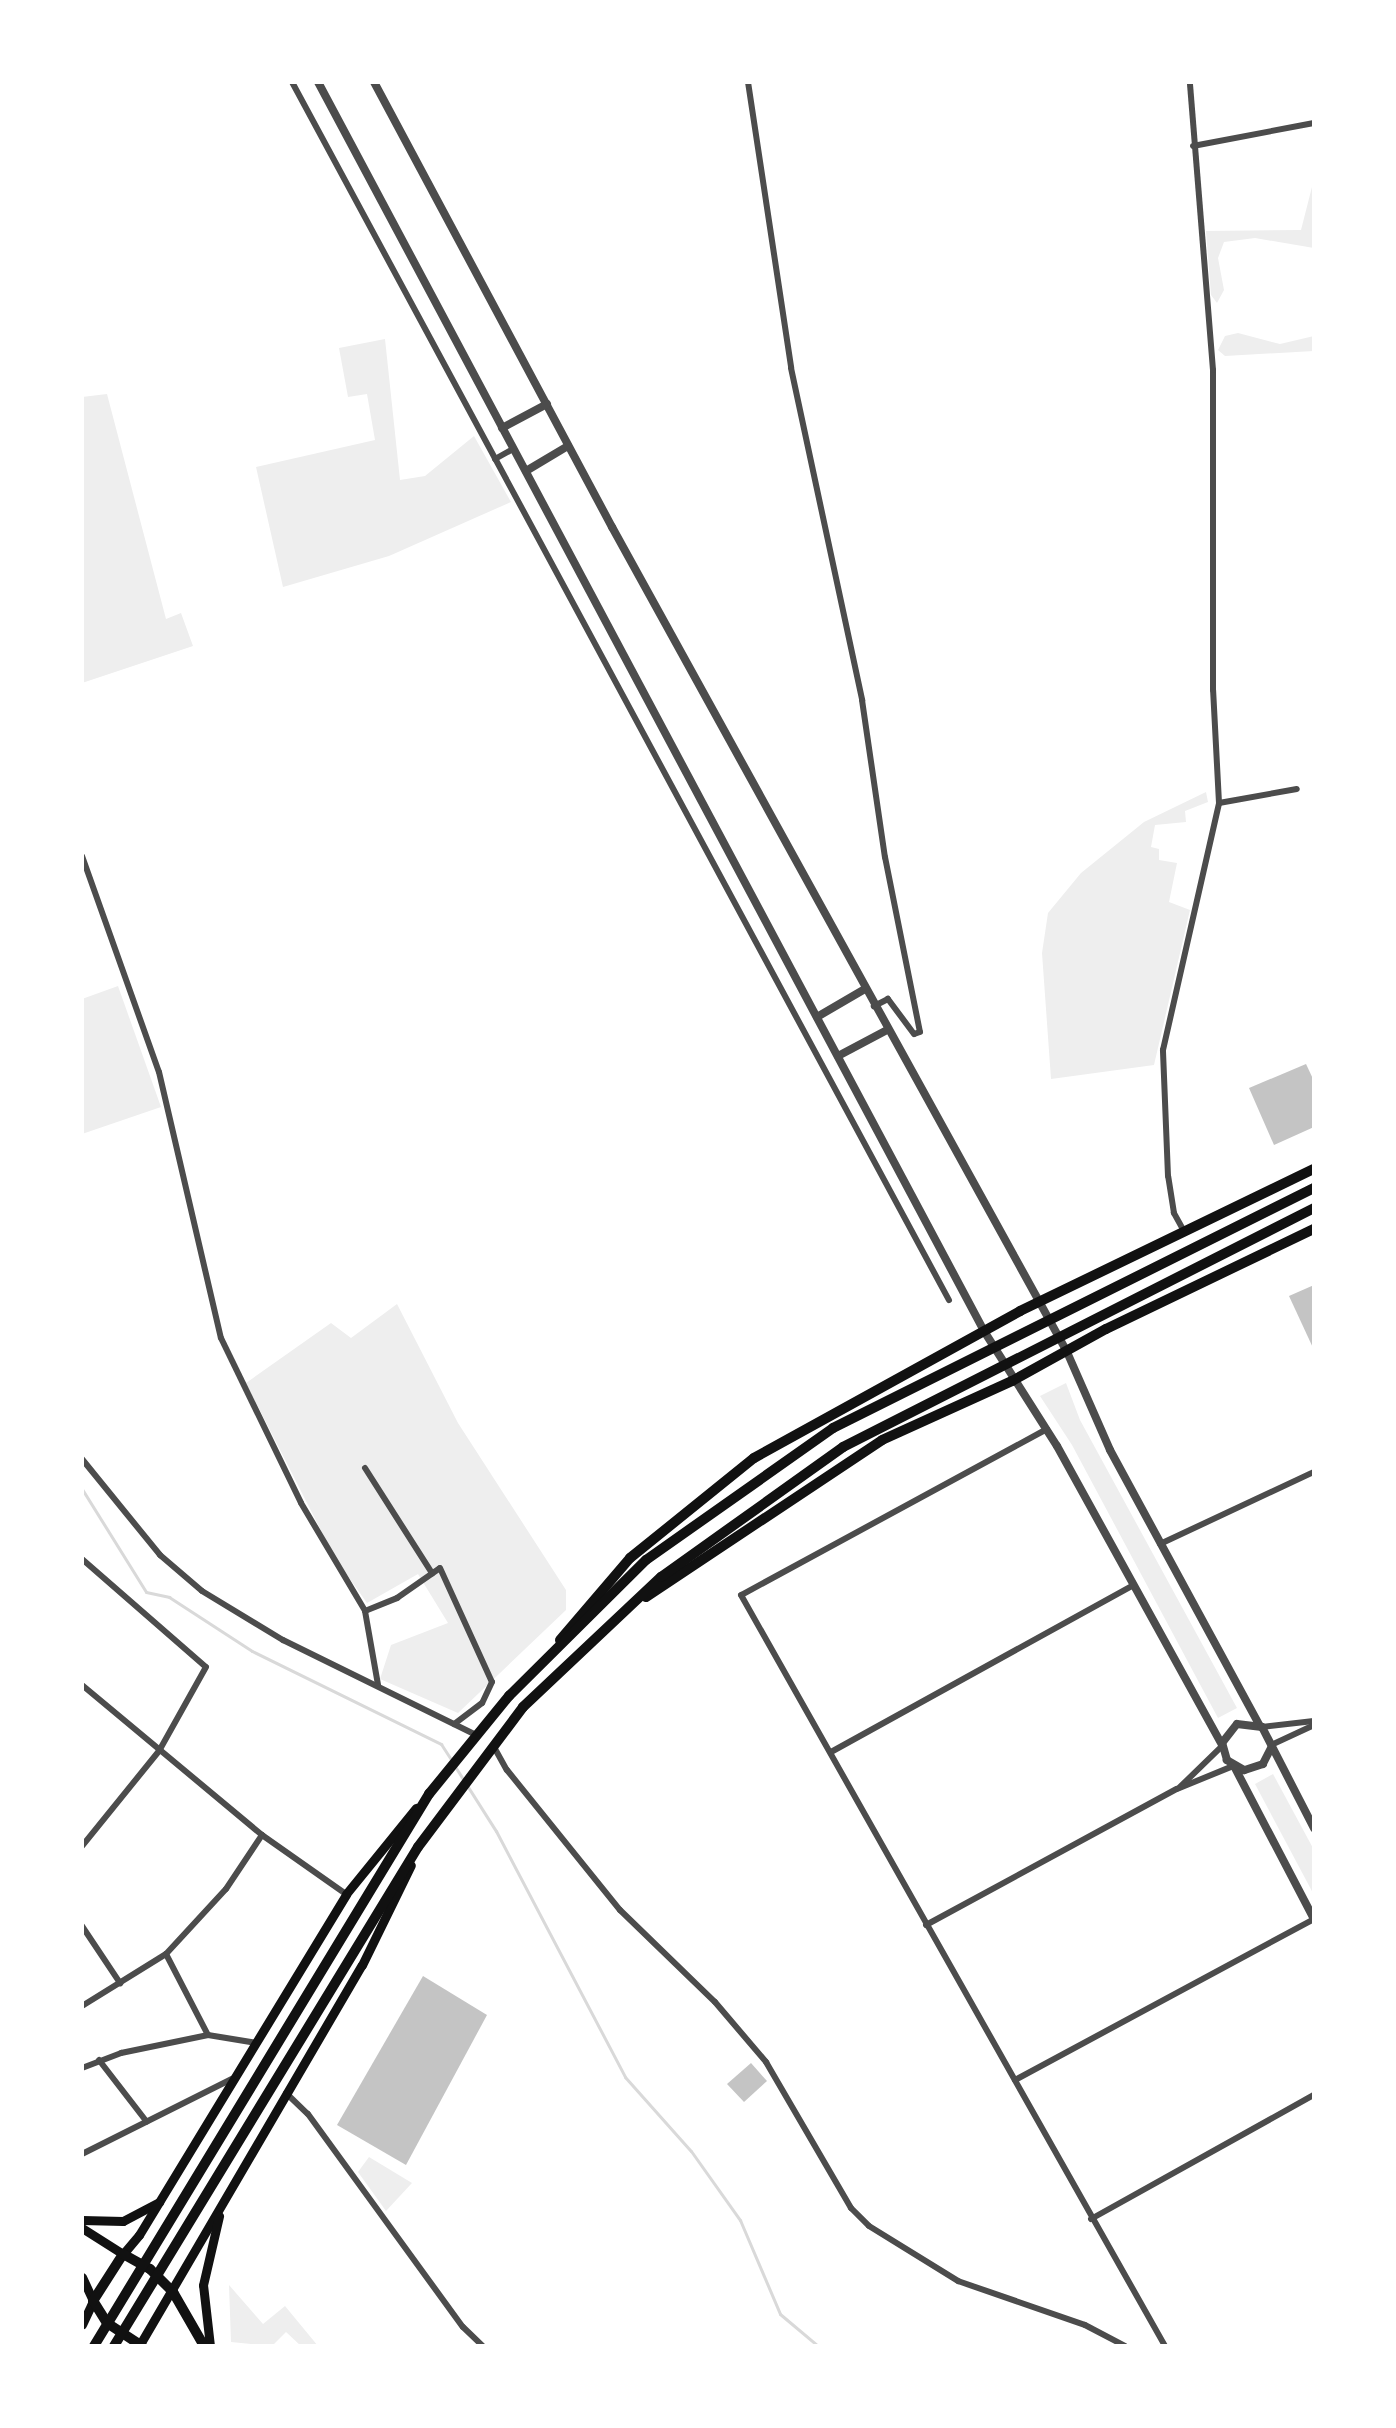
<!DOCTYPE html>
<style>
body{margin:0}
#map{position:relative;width:1396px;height:2428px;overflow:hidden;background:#fff;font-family:"Source Sans 3",sans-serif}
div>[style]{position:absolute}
.green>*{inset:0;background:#eee}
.stream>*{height:3px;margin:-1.5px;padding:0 1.5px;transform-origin:1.5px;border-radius:1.5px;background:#d9d9d9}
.building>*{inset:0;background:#c4c4c4}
.minor>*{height:6px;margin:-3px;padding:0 3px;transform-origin:3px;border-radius:3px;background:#4c4c4c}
.tertiary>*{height:8px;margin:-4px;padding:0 4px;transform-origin:4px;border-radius:4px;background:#4c4c4c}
.secondary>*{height:9px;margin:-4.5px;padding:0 4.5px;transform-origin:4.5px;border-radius:4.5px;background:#111}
.primary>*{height:10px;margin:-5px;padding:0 5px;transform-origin:5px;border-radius:5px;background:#111}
.trunk>*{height:10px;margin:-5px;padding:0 5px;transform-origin:5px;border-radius:5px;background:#111}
span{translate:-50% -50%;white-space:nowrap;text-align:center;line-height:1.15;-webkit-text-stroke:6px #fff;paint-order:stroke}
.frame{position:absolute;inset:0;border:84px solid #fff;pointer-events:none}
</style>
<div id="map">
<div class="green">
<i style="clip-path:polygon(1314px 179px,1314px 248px,1255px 238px,1224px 242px,1218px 258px,1224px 290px,1217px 303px,1211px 295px,1206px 231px,1301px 230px)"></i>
<i style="clip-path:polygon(1238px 333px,1280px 344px,1314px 336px,1314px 351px,1225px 356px,1218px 350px,1225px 336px)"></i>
<i style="clip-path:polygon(385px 339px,400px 480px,425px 476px,474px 436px,511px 502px,389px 556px,283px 587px,256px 467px,375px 440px,367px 394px,348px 397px,339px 348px)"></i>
<i style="clip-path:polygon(107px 394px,166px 619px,181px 613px,193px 646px,82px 683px,82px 397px)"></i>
<i style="clip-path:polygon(1206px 792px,1208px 802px,1185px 811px,1186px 822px,1155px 825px,1151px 847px,1159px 849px,1159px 860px,1177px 863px,1169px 902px,1190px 910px,1154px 1065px,1051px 1079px,1042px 953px,1048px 913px,1081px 873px,1144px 822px)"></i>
<i style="clip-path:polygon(118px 986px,161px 1107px,82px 1134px,82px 999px)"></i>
<i style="clip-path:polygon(397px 1304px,458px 1423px,566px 1590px,566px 1610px,458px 1713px,380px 1679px,391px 1645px,448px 1623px,418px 1574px,367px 1603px,335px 1558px,246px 1383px,331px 1323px,351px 1338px)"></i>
<i style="clip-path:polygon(1066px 1383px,1080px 1420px,1237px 1708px,1218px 1718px,1072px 1445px,1040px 1396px)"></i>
<i style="clip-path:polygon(1273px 1774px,1314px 1850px,1314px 1895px,1255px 1784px)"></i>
<i style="clip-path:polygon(369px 2157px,412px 2183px,386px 2211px,358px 2172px)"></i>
<i style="clip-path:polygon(229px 2285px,263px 2324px,285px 2306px,318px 2346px,301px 2346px,286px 2332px,272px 2346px,231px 2342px)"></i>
</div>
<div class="stream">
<i style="left:82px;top:1489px;width:121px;rotate:58.1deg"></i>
<i style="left:146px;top:1592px;width:24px;rotate:12deg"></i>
<i style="left:169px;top:1597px;width:99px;rotate:33deg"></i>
<i style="left:252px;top:1651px;width:211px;rotate:26.2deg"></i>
<i style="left:441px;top:1744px;width:20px;rotate:57deg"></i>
<i style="left:456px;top:1768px;width:75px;rotate:57.6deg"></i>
<i style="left:496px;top:1831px;width:278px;rotate:62.3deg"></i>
<i style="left:625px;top:2077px;width:99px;rotate:48.3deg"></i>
<i style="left:691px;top:2151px;width:85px;rotate:54.6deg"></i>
<i style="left:740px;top:2220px;width:102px;rotate:66.9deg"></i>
<i style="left:780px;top:2314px;width:50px;rotate:40.1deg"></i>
</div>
<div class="building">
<i style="clip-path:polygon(1306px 1064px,1314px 1081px,1314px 1127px,1274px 1145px,1249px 1088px)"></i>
<i style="clip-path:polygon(1314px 1285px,1314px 1350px,1289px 1296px)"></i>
<i style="clip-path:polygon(423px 1976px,487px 2015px,406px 2165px,337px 2125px)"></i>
<i style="clip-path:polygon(751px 2063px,767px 2081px,744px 2102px,727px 2084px)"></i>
</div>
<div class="minor">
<i style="left:292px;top:82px;width:1384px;rotate:61.66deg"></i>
<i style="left:748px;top:82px;width:289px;rotate:81.4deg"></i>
<i style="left:791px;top:368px;width:340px;rotate:77.9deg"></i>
<i style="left:862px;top:700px;width:159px;rotate:81.7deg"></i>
<i style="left:885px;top:857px;width:178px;rotate:78.7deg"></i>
<i style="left:920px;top:1032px;width:6px;rotate:162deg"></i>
<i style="left:914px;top:1034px;width:44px;rotate:-126.6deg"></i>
<i style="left:888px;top:999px;width:16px;rotate:153deg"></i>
<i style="left:1193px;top:146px;width:123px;rotate:-10.8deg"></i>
<i style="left:495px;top:459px;width:21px;rotate:-29deg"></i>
<i style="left:1219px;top:803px;width:79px;rotate:-10.2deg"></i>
<i style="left:82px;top:856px;width:229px;rotate:70.4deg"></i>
<i style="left:159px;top:1072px;width:273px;rotate:76.9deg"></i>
<i style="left:221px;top:1338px;width:183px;rotate:64.1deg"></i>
<i style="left:301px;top:1503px;width:126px;rotate:59.3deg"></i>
<i style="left:365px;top:1611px;width:75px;rotate:80deg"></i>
<i style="left:1185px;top:1233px;width:23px;rotate:-119deg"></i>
<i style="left:1174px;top:1213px;width:37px;rotate:-99deg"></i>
<i style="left:1168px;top:1176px;width:126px;rotate:-92.3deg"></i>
<i style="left:1163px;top:1050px;width:253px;rotate:-77.2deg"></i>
<i style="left:1219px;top:803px;width:113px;rotate:-93deg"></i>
<i style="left:1213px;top:690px;width:320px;rotate:-90deg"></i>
<i style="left:1213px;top:370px;width:289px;rotate:-94.6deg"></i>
<i style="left:1047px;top:1429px;width:348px;rotate:151.5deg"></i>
<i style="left:741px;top:1595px;width:862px;rotate:60.55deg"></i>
<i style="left:82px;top:1459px;width:124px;rotate:50.9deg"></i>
<i style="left:160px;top:1555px;width:55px;rotate:40.6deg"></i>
<i style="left:202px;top:1591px;width:95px;rotate:31.2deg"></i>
<i style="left:283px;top:1640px;width:217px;rotate:26.2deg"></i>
<i style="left:365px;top:1468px;width:125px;rotate:57.5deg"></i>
<i style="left:1160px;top:1544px;width:170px;rotate:-25.1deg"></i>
<i style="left:82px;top:1559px;width:164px;rotate:41.1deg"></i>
<i style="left:206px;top:1667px;width:96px;rotate:119.2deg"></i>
<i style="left:159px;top:1751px;width:122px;rotate:129deg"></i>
<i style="left:365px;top:1611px;width:35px;rotate:-22deg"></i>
<i style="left:397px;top:1598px;width:52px;rotate:-34.9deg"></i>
<i style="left:440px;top:1568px;width:125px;rotate:65.5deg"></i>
<i style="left:492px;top:1682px;width:23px;rotate:115deg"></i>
<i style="left:482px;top:1703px;width:35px;rotate:143deg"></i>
<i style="left:82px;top:1685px;width:234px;rotate:39.8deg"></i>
<i style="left:262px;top:1835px;width:103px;rotate:35.1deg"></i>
<i style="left:1262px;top:1727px;width:52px;rotate:-6.6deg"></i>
<i style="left:1271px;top:1745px;width:47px;rotate:-24.9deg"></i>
<i style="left:494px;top:1747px;width:26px;rotate:61deg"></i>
<i style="left:507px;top:1770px;width:180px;rotate:51.1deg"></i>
<i style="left:620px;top:1910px;width:132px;rotate:44.1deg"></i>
<i style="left:715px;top:2002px;width:79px;rotate:49.6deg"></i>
<i style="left:766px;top:2062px;width:169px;rotate:59.8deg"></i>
<i style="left:851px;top:2208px;width:25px;rotate:45deg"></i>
<i style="left:869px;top:2226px;width:105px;rotate:31.7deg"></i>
<i style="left:958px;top:2281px;width:134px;rotate:19.1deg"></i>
<i style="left:1085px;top:2325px;width:45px;rotate:27.7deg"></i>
<i style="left:831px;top:1752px;width:346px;rotate:-28.9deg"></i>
<i style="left:1180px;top:1787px;width:59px;rotate:-44.3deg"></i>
<i style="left:926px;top:1925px;width:285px;rotate:-28.5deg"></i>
<i style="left:1177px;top:1789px;width:61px;rotate:-22.3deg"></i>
<i style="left:82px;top:1926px;width:69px;rotate:56.3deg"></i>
<i style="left:166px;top:1954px;width:91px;rotate:62.6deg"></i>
<i style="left:208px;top:2035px;width:50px;rotate:9.3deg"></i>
<i style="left:82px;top:2006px;width:99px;rotate:-31.8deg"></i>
<i style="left:166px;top:1954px;width:88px;rotate:-47.3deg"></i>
<i style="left:226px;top:1889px;width:65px;rotate:-56.3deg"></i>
<i style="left:99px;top:2060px;width:78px;rotate:52.3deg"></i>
<i style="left:82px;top:2068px;width:42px;rotate:-21deg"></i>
<i style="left:121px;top:2053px;width:89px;rotate:-11.7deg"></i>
<i style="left:1015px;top:2080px;width:340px;rotate:-28.3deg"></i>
<i style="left:286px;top:2093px;width:30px;rotate:44deg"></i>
<i style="left:308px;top:2114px;width:263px;rotate:54deg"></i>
<i style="left:463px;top:2327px;width:28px;rotate:44deg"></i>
<i style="left:82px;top:2154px;width:168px;rotate:-26.6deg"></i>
<i style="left:1091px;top:2219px;width:255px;rotate:-29.1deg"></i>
</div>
<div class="tertiary">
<i style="left:318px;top:82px;width:1415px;rotate:61.93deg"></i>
<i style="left:984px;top:1331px;width:136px;rotate:57.6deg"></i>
<i style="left:1057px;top:1446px;width:342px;rotate:61.1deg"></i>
<i style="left:374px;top:82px;width:505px;rotate:61.86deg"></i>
<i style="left:612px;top:527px;width:942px;rotate:61.12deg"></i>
<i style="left:1067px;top:1352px;width:107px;rotate:66.3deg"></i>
<i style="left:1110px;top:1450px;width:314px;rotate:61.5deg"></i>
<i style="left:502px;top:428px;width:51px;rotate:-28.1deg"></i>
<i style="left:526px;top:471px;width:49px;rotate:-30.8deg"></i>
<i style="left:817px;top:1017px;width:56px;rotate:-30.3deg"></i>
<i style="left:838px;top:1056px;width:55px;rotate:-28deg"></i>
<i style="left:1271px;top:1748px;width:18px;rotate:117deg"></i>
<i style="left:1263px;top:1764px;width:20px;rotate:162deg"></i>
<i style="left:1244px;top:1770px;width:20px;rotate:-150deg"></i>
<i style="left:1227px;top:1760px;width:18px;rotate:-106deg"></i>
<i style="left:1222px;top:1743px;width:24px;rotate:-52deg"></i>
<i style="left:1237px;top:1724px;width:25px;rotate:7deg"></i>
<i style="left:1262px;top:1727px;width:114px;rotate:62.8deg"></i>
<i style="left:1235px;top:1768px;width:170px;rotate:62.4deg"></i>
</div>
<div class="secondary">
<i style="left:82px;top:2220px;width:41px;rotate:1.4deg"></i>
<i style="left:123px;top:2221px;width:41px;rotate:-27.8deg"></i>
<i style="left:82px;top:2228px;width:49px;rotate:32.4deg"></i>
<i style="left:123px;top:2254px;width:25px;rotate:-50deg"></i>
<i style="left:139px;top:2235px;width:399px;rotate:-58.7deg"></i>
<i style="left:346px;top:1894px;width:111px;rotate:-50.9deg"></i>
<i style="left:82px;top:2277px;width:26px;rotate:65deg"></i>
<i style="left:93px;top:2301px;width:26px;rotate:115deg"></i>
<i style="left:139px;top:2346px;width:441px;rotate:-59.7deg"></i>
<i style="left:362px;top:1965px;width:111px;rotate:-63.9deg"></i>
<i style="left:210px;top:2346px;width:61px;rotate:-96.5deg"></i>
<i style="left:203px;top:2285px;width:71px;rotate:-76.9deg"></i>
</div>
<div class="primary">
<i style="left:142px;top:2346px;width:42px;rotate:-146.7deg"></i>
<i style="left:107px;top:2323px;width:26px;rotate:-122deg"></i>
<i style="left:93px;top:2301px;width:56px;rotate:-57.4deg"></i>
<i style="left:123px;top:2254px;width:31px;rotate:29deg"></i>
<i style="left:150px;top:2269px;width:33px;rotate:45deg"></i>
<i style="left:173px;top:2292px;width:62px;rotate:60.1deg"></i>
</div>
<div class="trunk">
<i style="left:646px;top:1597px;width:283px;rotate:-33.6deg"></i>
<i style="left:882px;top:1440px;width:143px;rotate:-24.4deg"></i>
<i style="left:1012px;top:1381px;width:107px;rotate:-29deg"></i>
<i style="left:1106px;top:1329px;width:231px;rotate:-25.7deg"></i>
<i style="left:560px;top:1640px;width:108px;rotate:-49.5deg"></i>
<i style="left:630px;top:1558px;width:159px;rotate:-38.9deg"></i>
<i style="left:754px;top:1458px;width:304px;rotate:-28.9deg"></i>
<i style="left:1020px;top:1311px;width:326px;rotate:-25.8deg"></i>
<i style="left:94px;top:2346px;width:646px;rotate:-58.75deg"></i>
<i style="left:429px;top:1794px;width:127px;rotate:-50.8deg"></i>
<i style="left:509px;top:1696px;width:193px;rotate:-44.8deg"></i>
<i style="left:646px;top:1560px;width:229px;rotate:-35.2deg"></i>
<i style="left:833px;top:1428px;width:538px;rotate:-26.52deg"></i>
<i style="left:114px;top:2346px;width:584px;rotate:-58.65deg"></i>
<i style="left:418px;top:1847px;width:175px;rotate:-53.1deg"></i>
<i style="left:523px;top:1707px;width:190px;rotate:-43.3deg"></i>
<i style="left:661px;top:1577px;width:224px;rotate:-35.5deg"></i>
<i style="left:843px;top:1447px;width:528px;rotate:-26.9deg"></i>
</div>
<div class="frame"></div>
</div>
